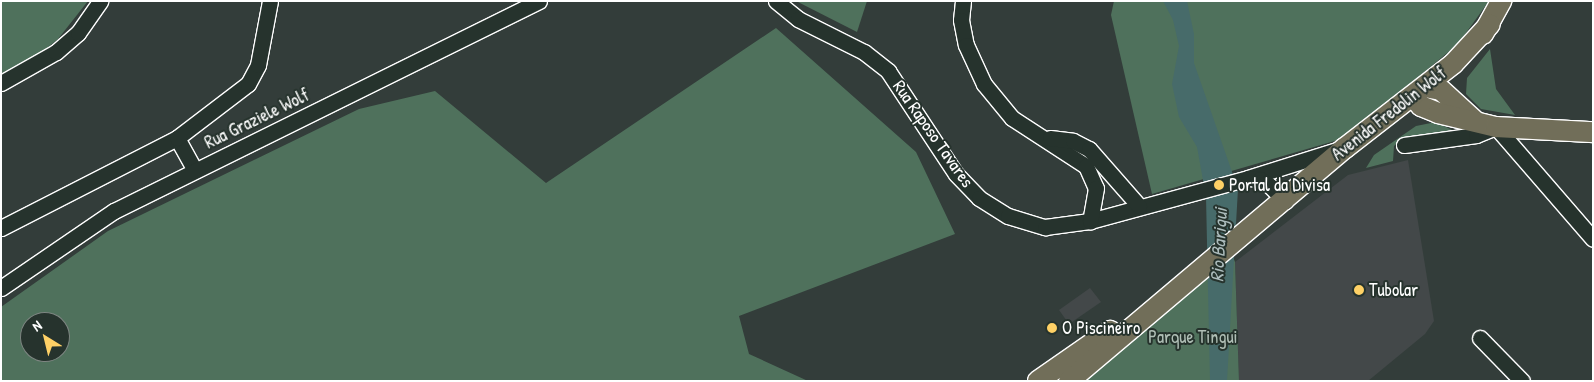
<!DOCTYPE html>
<style>
body{margin:0}
#map{position:relative;width:1594px;height:382px;overflow:hidden;background:#333d3a;font-family:"Patrick Hand",sans-serif}
div>[style]{position:absolute}
.built>*{inset:0;background:#434849}
.green>*{inset:0;background:#4f715c}
.water>*{inset:0;background:#476b6a}
.roads{filter:drop-shadow(1px 0 #fff) drop-shadow(-1px 0 #fff) drop-shadow(0 1px #fff) drop-shadow(0 -1px #fff)}
.minor>*{height:15px;margin:-7.5px;padding:0 7.5px;transform-origin:7.5px;border-radius:7.5px;background:#26332d}
.major>*{height:20px;margin:-10px;padding:0 10px;transform-origin:10px;border-radius:10px;background:#716e59}
.dots>*{width:14px;height:14px;translate:-50% -50%;box-sizing:border-box;border:2px solid #26332d;border-radius:50%}
span{translate:-50% -50%;white-space:nowrap;text-align:center;line-height:1.15;-webkit-text-stroke:4px #26332d;paint-order:stroke}
.street-label{font-size:18px;color:#fff}
.poi-label{font-size:18px;color:#fff}
.left{translate:0 -50%;text-align:left}
.park-label{font-size:18px;color:#b0bfb6}
.water-label{font-size:19px;color:#acbcbc;font-style:italic}
.frame{position:absolute;inset:0;border:2px solid #fff;pointer-events:none}
.north{position:absolute;left:20px;top:312px;width:50px;height:50px;box-sizing:border-box;background:#26332d;border:1px solid #7d8581;border-radius:50%;rotate:324deg;font-size:14px;font-weight:700;line-height:20px;text-align:center;color:#fff}
.north::after{content:'';display:block;margin:auto;width:18px;height:22px;background:#ffd166;clip-path:polygon(50% 0,100% 100%,50% 72%,0 100%)}
</style>
<div id="map">
<div class="built">
<i style="clip-path:polygon(1408px 160px,1434px 321px,1425px 334px,1368px 381px,1239px 381px,1235px 262px,1348px 175px)"></i>
<i style="clip-path:polygon(1090px 288px,1101px 302px,1069px 324px,1059px 310px)"></i>
</div>
<div class="green">
<i style="clip-path:polygon(1px 1px,88px 1px,58px 39px,1px 86px)"></i>
<i style="clip-path:polygon(796px 1px,867px 1px,857px 32px)"></i>
<i style="clip-path:polygon(1114px 1px,1489px 1px,1458px 44px,1345px 138px,1152px 194px,1111px 15px)"></i>
<i style="clip-path:polygon(evenodd,776px 28px,916px 152px,955px 234px,739px 316px,749px 354px,808px 381px,1px 381px,1px 307px,108px 231px,359px 109px,435px 91px,546px 183px,776px 28px,30px 322px,60px 322px,60px 352px,30px 352px,30px 322px)"></i>
<i style="clip-path:polygon(1490px 49px,1496px 89px,1515px 115px,1481px 109px,1466px 94px,1467px 78px)"></i>
<i style="clip-path:polygon(1436px 122px,1458px 133px,1402px 139px,1394px 146px,1393px 161px,1366px 168px,1374px 155px,1416px 126px)"></i>
<i style="clip-path:polygon(1231px 252px,1235px 262px,1239px 381px,1069px 381px)"></i>
</div>
<div class="water">
<i style="clip-path:polygon(1163px 1px,1187px 1px,1194px 34px,1194px 63px,1238px 189px,1227px 381px,1210px 381px,1206px 197px,1197px 147px,1179px 117px,1172px 84px,1179px 46px,1173px 20px)"></i>
</div>
<div class="roads">
<div class="minor">
<i style="left:776px;top:1px;width:28px;rotate:39deg"></i>
<i style="left:798px;top:19px;width:74px;rotate:26.6deg"></i>
<i style="left:864px;top:52px;width:31px;rotate:38deg"></i>
<i style="left:888px;top:71px;width:123px;rotate:56.6deg"></i>
<i style="left:956px;top:174px;width:33px;rotate:46deg"></i>
<i style="left:979px;top:198px;width:34px;rotate:32deg"></i>
<i style="left:1008px;top:216px;width:39px;rotate:17deg"></i>
<i style="left:1045px;top:227px;width:45px;rotate:-7.6deg"></i>
<i style="left:1090px;top:221px;width:164px;rotate:-15.2deg"></i>
<i style="left:1248px;top:178px;width:96px;rotate:-17.5deg"></i>
<i style="left:963px;top:1px;width:19px;rotate:96deg"></i>
<i style="left:961px;top:20px;width:25px;rotate:79deg"></i>
<i style="left:966px;top:45px;width:43px;rotate:65.2deg"></i>
<i style="left:984px;top:84px;width:44px;rotate:50.5deg"></i>
<i style="left:1012px;top:118px;width:88px;rotate:33deg"></i>
<i style="left:1086px;top:166px;width:24px;rotate:66deg"></i>
<i style="left:1096px;top:188px;width:34px;rotate:100deg"></i>
<i style="left:1px;top:83px;width:63px;rotate:-29.4deg"></i>
<i style="left:56px;top:52px;width:29px;rotate:-41deg"></i>
<i style="left:78px;top:33px;width:39px;rotate:-55deg"></i>
<i style="left:177px;top:138px;width:37px;rotate:61deg"></i>
<i style="left:1050px;top:138px;width:23px;rotate:7deg"></i>
<i style="left:1073px;top:141px;width:18px;rotate:27deg"></i>
<i style="left:1089px;top:149px;width:76px;rotate:48.7deg"></i>
<i style="left:1404px;top:145px;width:73px;rotate:-7.9deg"></i>
<i style="left:1476px;top:135px;width:22px;rotate:-22deg"></i>
<i style="left:1496px;top:127px;width:148px;rotate:49.1deg"></i>
<i style="left:1249px;top:178px;width:11px;rotate:5deg"></i>
<i style="left:1260px;top:179px;width:11px;rotate:34deg"></i>
<i style="left:1269px;top:185px;width:23px;rotate:45deg"></i>
<i style="left:1px;top:228px;width:198px;rotate:-27.1deg"></i>
<i style="left:177px;top:138px;width:89px;rotate:-37.3deg"></i>
<i style="left:248px;top:84px;width:21px;rotate:-62deg"></i>
<i style="left:258px;top:65px;width:65px;rotate:-79.4deg"></i>
<i style="left:1px;top:288px;width:137px;rotate:-34.3deg"></i>
<i style="left:114px;top:211px;width:474px;rotate:-26.3deg"></i>
<i style="left:1480px;top:338px;width:60px;rotate:45.7deg"></i>
</div>
<div class="major">
<i style="left:1483px;top:34px;width:38px;rotate:-61deg"></i>
<i style="left:1425px;top:87px;width:16px;rotate:11deg"></i>
<i style="left:1441px;top:90px;width:45px;rotate:42.3deg"></i>
<i style="left:1413px;top:97px;width:12px;rotate:48deg"></i>
<i style="left:1421px;top:106px;width:18px;rotate:22deg"></i>
<i style="left:1438px;top:113px;width:60px;rotate:13.6deg"></i>
<i style="left:1496px;top:127px;width:97px;rotate:3deg"></i>
<i style="left:1038px;top:381px;width:88px;rotate:-34.8deg"></i>
<i style="left:1069px;top:381px;width:361px;rotate:-40.2deg"></i>
<i style="left:1345px;top:148px;width:137px;rotate:-37.9deg"></i>
<i style="left:1453px;top:64px;width:54px;rotate:-47.2deg"></i>
</div>
</div>
<div class="dots">
<i style="left:1219px;top:185px;background:#ffd166"></i>
<i style="left:1359px;top:290px;background:#ffd166"></i>
<i style="left:1052px;top:328px;background:#ffd166"></i>
</div>
<div class="street-label">
<span style="left:1389px;top:114px;rotate:-38deg">Avenida Fredolin Wolf</span>
<span style="left:257px;top:119px;rotate:-26deg">Rua Graziele Wolf</span>
<span style="left:933px;top:134px;rotate:55deg">Rua Raposo Tavares</span>
</div>
<div class="poi-label">
<span class="left" style="left:1229px;top:185px">Portal da Divisa</span>
<span class="left" style="left:1369px;top:290px">Tubolar</span>
<span class="left" style="left:1062px;top:328px">O Piscineiro</span>
</div>
<div class="park-label">
<span style="left:1193px;top:337px">Parque Tingui</span>
</div>
<div class="water-label">
<span style="left:1219px;top:245px;rotate:-87deg">Rio Barigui</span>
</div>
<div class="frame"></div>
<div class="north">N</div>
</div>
